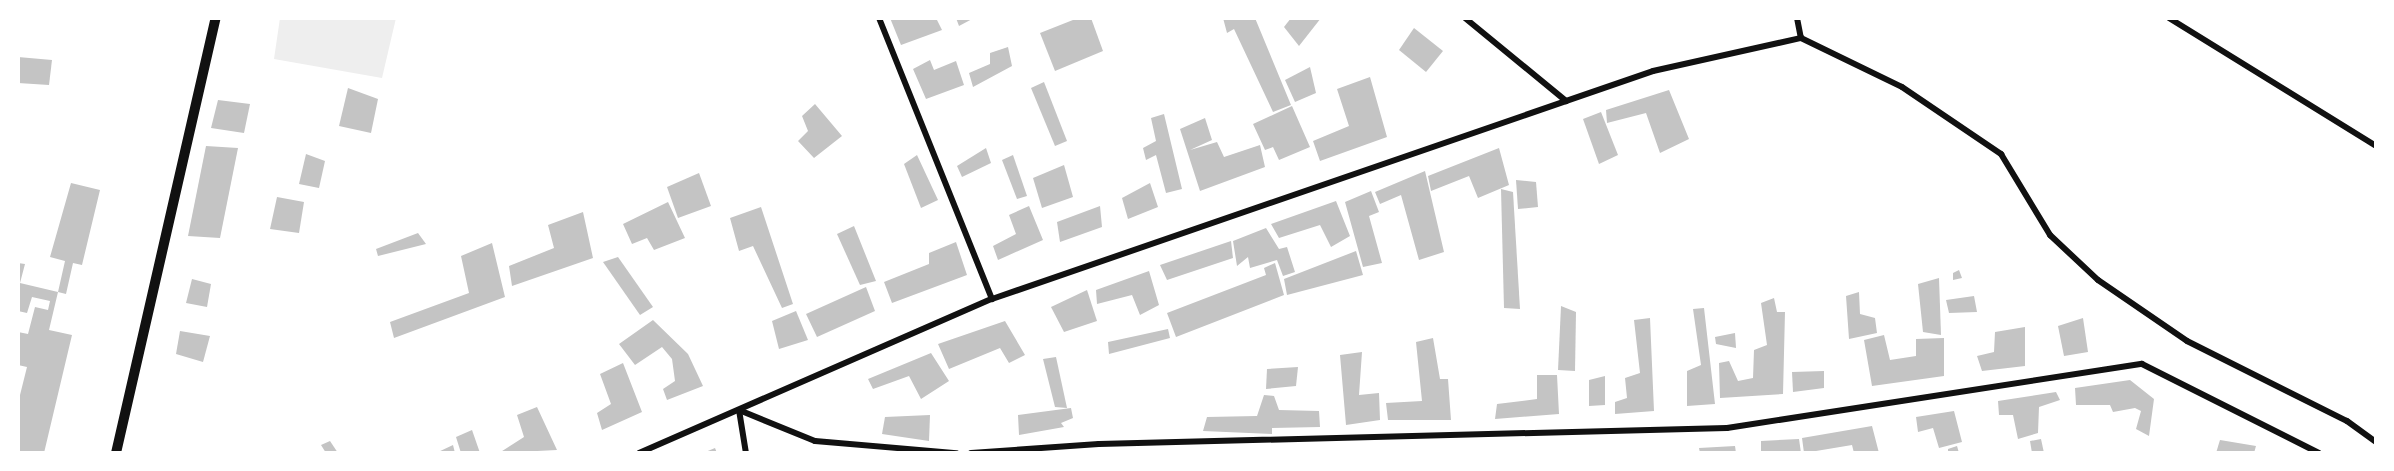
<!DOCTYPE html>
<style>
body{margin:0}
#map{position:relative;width:2394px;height:471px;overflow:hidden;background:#fff;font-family:"Fira Sans Condensed",sans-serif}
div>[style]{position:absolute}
.green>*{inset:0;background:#eee}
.building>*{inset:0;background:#c4c4c4}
.minor>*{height:6px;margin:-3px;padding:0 3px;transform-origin:3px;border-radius:3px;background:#111}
.tertiary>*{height:10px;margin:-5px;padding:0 5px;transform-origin:5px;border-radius:5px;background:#111}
span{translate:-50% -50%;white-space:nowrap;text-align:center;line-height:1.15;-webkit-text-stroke:5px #fff;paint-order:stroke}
.frame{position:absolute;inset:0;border:20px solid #fff;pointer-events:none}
</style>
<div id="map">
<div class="green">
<i style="clip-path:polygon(280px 18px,396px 18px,382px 78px,274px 59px)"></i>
</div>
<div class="building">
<i style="clip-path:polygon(890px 18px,936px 18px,942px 30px,901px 45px)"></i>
<i style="clip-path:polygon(956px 18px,974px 18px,959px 26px)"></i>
<i style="clip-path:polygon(1078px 18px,1091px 18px,1103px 51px,1055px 71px,1040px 33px)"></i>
<i style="clip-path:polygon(1223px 18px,1255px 18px,1291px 105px,1273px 112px,1234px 29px,1227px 33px)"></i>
<i style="clip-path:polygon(1291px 18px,1321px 18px,1299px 46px,1284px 27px)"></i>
<i style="clip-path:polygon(1414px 28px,1443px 51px,1426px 72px,1399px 50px)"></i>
<i style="clip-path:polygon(1008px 47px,1012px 66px,973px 87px,969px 73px,990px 64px,990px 53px)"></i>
<i style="clip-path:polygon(18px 57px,52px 60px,49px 85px,18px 83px)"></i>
<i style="clip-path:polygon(930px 60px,934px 70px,956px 61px,964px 85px,926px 99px,913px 69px)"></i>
<i style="clip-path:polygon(1310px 67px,1316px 93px,1295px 102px,1285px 80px)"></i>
<i style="clip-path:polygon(1370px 77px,1387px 137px,1320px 161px,1313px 141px,1349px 126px,1337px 89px)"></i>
<i style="clip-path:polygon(1044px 82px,1067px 141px,1055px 146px,1031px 88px)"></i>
<i style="clip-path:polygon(348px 88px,378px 99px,371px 133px,339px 126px)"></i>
<i style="clip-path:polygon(1669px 90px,1689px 139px,1660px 153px,1646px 113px,1607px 123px,1606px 110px)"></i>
<i style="clip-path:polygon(218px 100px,250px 104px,244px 133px,211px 128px)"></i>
<i style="clip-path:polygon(815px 104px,842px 136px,814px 158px,798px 141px,808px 131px,802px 116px)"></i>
<i style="clip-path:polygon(1292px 106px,1310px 147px,1279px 160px,1273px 147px,1265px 150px,1253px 124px)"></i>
<i style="clip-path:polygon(1601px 112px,1618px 155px,1599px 164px,1583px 119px)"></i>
<i style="clip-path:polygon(1164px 114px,1182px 189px,1166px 193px,1156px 155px,1146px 160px,1143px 148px,1156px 141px,1151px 118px)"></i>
<i style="clip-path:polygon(1205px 118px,1212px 140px,1190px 150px,1217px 142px,1224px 157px,1260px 145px,1265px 167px,1200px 191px,1180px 129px)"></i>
<i style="clip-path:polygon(206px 146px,238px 148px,220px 238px,188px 236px)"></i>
<i style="clip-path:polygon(986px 148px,991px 163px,962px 177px,957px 166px)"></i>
<i style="clip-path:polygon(1499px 148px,1509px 185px,1478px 198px,1469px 176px,1431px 191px,1428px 176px)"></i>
<i style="clip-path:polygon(306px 154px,325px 161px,319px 188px,299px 184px)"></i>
<i style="clip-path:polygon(917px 155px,938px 200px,921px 208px,904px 164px)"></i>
<i style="clip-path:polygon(1013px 155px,1027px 196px,1017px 199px,1002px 160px)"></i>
<i style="clip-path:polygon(1064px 165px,1073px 197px,1042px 208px,1033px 178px)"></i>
<i style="clip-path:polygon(1425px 171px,1444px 252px,1419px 260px,1401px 195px,1380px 204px,1375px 192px)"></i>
<i style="clip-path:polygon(699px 173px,711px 206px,678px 218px,667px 187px)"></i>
<i style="clip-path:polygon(1516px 180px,1536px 182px,1538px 207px,1518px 209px)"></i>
<i style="clip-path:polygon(71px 183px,100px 190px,82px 265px,73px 263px,66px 294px,58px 292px,65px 261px,50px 257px)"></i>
<i style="clip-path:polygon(1150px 183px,1158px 207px,1128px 219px,1122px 198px)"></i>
<i style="clip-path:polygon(1501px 189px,1513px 192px,1520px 309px,1504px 308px)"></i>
<i style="clip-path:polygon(1371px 191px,1379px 212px,1369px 216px,1382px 263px,1363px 267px,1345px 202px)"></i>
<i style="clip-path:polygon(277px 197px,304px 202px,299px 233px,270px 229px)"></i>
<i style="clip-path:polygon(1336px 201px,1350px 236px,1331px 247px,1320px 225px,1279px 238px,1271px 224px)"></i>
<i style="clip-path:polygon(668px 202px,685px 238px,654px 250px,647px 238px,632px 244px,623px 224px)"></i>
<i style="clip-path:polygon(1029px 206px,1043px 240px,998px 260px,993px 246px,1016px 234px,1009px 215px)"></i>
<i style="clip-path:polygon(1100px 206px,1102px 227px,1060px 242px,1057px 222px)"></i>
<i style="clip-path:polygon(761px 207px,793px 304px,782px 308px,753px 246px,739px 251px,730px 218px)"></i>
<i style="clip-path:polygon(583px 212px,593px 258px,512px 286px,509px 266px,554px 248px,548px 225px)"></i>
<i style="clip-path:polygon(854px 226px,876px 281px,860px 285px,837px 234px)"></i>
<i style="clip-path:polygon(1266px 228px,1279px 249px,1287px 247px,1295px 272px,1283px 276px,1277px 260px,1250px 268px,1248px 257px,1237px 266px,1233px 241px)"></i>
<i style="clip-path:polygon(418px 233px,426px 244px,378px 256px,376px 249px)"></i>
<i style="clip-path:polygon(1231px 241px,1233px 258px,1167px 280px,1160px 265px)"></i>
<i style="clip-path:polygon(956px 242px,967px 275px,892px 303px,884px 282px,929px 264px,929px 253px)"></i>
<i style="clip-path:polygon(492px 243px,505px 297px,394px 338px,390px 322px,469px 293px,461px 256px)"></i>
<i style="clip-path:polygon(1356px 251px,1363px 275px,1287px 295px,1284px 279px)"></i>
<i style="clip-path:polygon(618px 257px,653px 307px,640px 315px,603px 262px)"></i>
<i style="clip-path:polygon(18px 263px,25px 264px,20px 283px,58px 292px,49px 330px,72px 335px,44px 453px,18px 453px,18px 403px,27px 367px,18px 365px,18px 332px,28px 334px,35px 307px,48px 310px,50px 301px,32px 297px,27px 313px,18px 311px)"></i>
<i style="clip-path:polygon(1275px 263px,1284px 295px,1176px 337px,1167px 313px,1266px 275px,1264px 268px)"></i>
<i style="clip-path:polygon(1959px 270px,1962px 278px,1953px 280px,1953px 273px)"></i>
<i style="clip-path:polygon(1149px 271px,1159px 305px,1140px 315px,1132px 295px,1097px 304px,1096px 290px)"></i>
<i style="clip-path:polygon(1939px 278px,1941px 335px,1923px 332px,1918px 284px)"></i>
<i style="clip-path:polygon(192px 279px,211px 284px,207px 307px,186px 303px)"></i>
<i style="clip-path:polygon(866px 287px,875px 311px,817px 337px,806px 314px)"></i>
<i style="clip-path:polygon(1087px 290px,1097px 321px,1064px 332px,1051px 307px)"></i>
<i style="clip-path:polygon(1859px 292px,1860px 314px,1875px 318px,1877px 333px,1849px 339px,1846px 296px)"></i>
<i style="clip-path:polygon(1974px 296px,1977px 312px,1949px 313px,1946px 300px)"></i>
<i style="clip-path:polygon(1774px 298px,1777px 312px,1785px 312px,1783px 394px,1720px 398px,1719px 363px,1729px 361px,1738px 381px,1753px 378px,1754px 350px,1767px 345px,1761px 303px)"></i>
<i style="clip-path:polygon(1561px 306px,1576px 312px,1575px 371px,1558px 370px)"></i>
<i style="clip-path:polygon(1704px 308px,1715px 404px,1687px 406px,1687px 371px,1701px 365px,1693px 309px)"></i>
<i style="clip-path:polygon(796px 311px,808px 340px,779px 349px,772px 321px)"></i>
<i style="clip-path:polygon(1650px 318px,1654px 411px,1615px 414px,1615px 402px,1627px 398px,1625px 378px,1640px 373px,1634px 320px)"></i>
<i style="clip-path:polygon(2083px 318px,2088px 352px,2064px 356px,2058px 326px)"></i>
<i style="clip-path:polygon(653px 320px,688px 354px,703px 386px,667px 400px,663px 389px,675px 381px,672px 359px,662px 347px,635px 365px,619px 344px)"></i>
<i style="clip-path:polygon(1005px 321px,1025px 355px,1009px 363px,1000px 348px,949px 369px,938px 344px)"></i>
<i style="clip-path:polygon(2025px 327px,2025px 366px,1982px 371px,1977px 356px,1994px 352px,1995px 332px)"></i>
<i style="clip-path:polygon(1168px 329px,1170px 338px,1109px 354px,1108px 342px)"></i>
<i style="clip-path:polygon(180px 331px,210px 336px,203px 362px,176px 354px)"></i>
<i style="clip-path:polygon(1735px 333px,1736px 348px,1716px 344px,1715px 337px)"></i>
<i style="clip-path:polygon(1884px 335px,1890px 360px,1916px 356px,1916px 339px,1944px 338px,1944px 376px,1872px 386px,1864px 340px)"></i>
<i style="clip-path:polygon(1433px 338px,1440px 379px,1448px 379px,1451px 420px,1388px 420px,1386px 403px,1422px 401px,1416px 342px)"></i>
<i style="clip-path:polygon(1362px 352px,1359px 395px,1379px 393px,1380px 420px,1346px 425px,1340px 355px)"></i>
<i style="clip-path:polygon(931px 353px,949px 381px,921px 399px,909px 376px,873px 389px,868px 379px)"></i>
<i style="clip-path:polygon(1056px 357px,1067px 408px,1055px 407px,1043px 359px)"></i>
<i style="clip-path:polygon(623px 363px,642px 412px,602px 430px,597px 413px,611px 404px,600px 374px)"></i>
<i style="clip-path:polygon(1298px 367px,1296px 386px,1266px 389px,1267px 369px)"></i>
<i style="clip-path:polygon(1824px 371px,1824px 388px,1793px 392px,1792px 372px)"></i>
<i style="clip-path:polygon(1537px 375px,1557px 375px,1559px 414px,1495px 419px,1497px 404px,1537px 399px)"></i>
<i style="clip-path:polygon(1605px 376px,1605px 405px,1589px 406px,1589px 380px)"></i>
<i style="clip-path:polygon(2130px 380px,2154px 399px,2149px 436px,2136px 429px,2141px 411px,2135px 408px,2113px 412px,2110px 405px,2076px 405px,2075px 388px)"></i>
<i style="clip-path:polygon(2056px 392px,2060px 400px,2039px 407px,2038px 433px,2018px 439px,2013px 415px,1999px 415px,1998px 401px)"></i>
<i style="clip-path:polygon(1264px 395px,1274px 396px,1279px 410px,1319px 411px,1320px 427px,1272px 428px,1272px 434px,1203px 431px,1207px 417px,1257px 416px)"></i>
<i style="clip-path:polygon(537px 407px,557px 450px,499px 453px,524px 437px,517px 415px)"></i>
<i style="clip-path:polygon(1071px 408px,1073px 418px,1061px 423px,1064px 427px,1019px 435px,1018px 415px)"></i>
<i style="clip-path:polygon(1954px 411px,1962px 442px,1939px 448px,1933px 428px,1918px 432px,1916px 417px)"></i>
<i style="clip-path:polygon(930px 415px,929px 441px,882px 434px,885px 417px)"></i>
<i style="clip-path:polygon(1872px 426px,1879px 453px,1854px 453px,1852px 445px,1804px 453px,1802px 438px)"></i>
<i style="clip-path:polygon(472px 430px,480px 453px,461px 453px,456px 437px)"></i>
<i style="clip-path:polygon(1799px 439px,1801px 453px,1761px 453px,1761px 441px)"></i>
<i style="clip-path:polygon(2041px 439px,2044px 453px,2032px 453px,2030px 441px)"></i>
<i style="clip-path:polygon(2220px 440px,2256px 446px,2254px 453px,2216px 453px)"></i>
<i style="clip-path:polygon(330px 441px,338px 453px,326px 453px,321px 445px)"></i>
<i style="clip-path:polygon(453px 445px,455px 453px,436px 453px)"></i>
<i style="clip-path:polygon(1735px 446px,1736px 453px,1700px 453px,1699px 448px)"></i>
<i style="clip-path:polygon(1957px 446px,1959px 453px,1948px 453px,1948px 449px)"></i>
<i style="clip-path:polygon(715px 448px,717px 453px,703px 453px)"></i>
</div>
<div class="minor">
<i style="left:879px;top:18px;width:303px;rotate:68.1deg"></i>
<i style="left:1465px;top:18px;width:131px;rotate:39.4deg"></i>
<i style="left:1797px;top:18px;width:20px;rotate:79deg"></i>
<i style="left:1801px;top:38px;width:112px;rotate:25.9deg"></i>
<i style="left:1902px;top:87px;width:120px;rotate:34.1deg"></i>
<i style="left:2001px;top:154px;width:95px;rotate:58.8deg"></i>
<i style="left:2050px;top:235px;width:66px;rotate:43.2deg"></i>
<i style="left:2098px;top:280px;width:108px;rotate:34.4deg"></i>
<i style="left:2187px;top:341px;width:179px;rotate:26.6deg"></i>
<i style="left:2347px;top:421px;width:36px;rotate:36deg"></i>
<i style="left:2169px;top:18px;width:243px;rotate:31.7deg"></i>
<i style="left:739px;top:410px;width:82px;rotate:22.2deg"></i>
<i style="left:815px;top:441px;width:142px;rotate:4.9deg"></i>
<i style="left:739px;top:410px;width:44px;rotate:80.8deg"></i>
<i style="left:639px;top:453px;width:385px;rotate:-23.6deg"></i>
<i style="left:992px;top:299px;width:699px;rotate:-19.03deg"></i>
<i style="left:1653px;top:71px;width:152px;rotate:-12.6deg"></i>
<i style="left:971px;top:453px;width:128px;rotate:-4deg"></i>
<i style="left:1099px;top:444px;width:628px;rotate:-1.46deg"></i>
<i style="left:1727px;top:428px;width:420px;rotate:-8.8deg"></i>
<i style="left:2142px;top:364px;width:198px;rotate:26.7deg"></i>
</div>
<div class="tertiary">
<i style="left:116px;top:453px;width:446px;rotate:-77.1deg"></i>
</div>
<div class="frame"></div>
</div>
